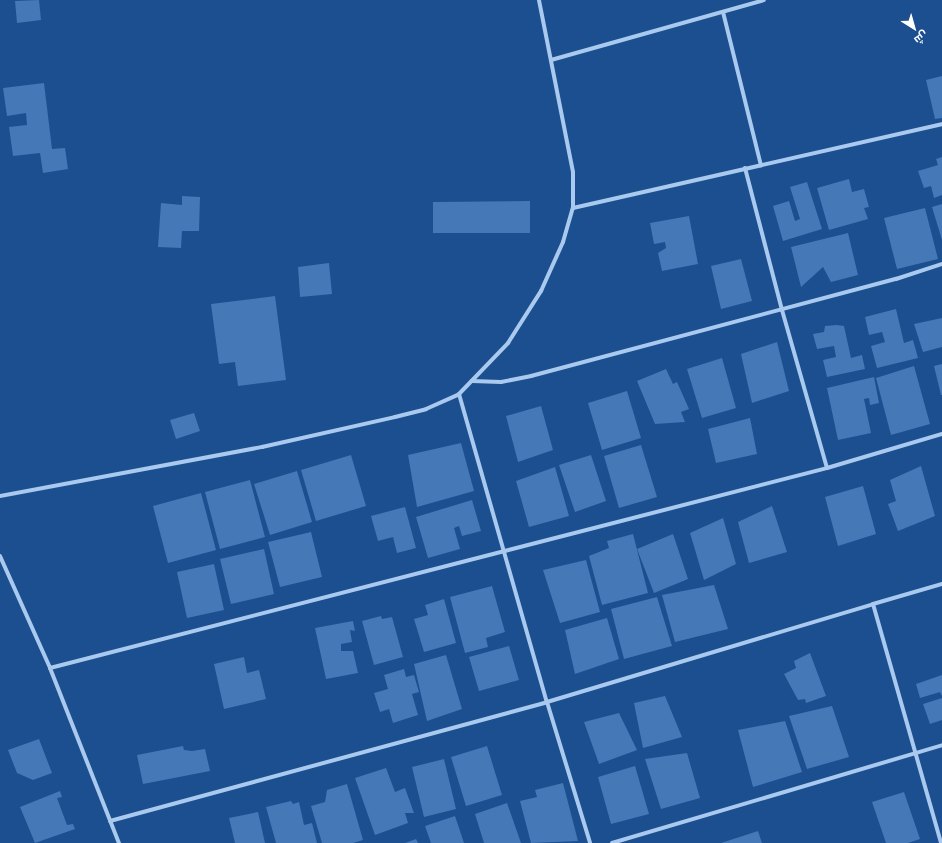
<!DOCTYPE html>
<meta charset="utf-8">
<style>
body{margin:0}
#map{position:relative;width:942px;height:843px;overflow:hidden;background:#1b4f8f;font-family:Manrope,Cairo,sans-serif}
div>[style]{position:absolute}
.building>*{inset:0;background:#4478b7}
.minor>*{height:4px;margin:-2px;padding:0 2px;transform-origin:2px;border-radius:2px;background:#a9c9ee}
span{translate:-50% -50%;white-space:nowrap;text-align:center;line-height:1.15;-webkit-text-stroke:4px #1b4f8f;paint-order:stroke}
.north{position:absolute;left:894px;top:8px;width:40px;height:40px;-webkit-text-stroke:3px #1b4f8f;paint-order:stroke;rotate:143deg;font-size:11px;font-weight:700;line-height:16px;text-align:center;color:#fff}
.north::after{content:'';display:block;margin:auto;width:14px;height:18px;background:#fff;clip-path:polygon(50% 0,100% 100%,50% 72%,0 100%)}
</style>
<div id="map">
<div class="building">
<i style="clip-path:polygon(39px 0,41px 20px,17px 23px,15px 1px)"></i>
<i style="clip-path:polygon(942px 76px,942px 118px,935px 119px,926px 80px)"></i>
<i style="clip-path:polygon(44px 83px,52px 149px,65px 148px,68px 169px,43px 173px,40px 153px,13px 156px,9px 127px,27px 125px,26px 113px,7px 116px,3px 88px)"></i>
<i style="clip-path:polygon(942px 157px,942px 195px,934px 198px,931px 186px,924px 188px,918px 171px,938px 165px,936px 159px)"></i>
<i style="clip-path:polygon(849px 179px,852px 192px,864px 189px,869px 207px,864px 208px,868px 219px,829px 230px,817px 188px)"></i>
<i style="clip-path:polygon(807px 182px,822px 229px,783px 241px,773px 206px,789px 201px,795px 221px,800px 219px,790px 187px)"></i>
<i style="clip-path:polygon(182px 196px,200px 197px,199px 231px,182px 231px,181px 248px,158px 247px,161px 203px,182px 205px)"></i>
<i style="clip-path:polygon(530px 201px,530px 233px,433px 233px,433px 202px)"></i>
<i style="clip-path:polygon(942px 204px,942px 240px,932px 207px)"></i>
<i style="clip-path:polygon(925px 208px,938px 259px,897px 269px,884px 218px)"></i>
<i style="clip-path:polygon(689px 216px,698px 264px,662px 271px,658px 253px,666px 248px,665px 242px,654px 244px,650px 223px)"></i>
<i style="clip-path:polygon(848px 233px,858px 275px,831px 282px,823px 267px,801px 287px,791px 247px)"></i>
<i style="clip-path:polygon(741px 259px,752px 301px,721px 309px,711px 266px)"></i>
<i style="clip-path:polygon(329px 263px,332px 294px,300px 297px,298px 267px)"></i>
<i style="clip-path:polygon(275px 296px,286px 380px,238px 386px,235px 362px,219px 364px,211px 304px)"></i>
<i style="clip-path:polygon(896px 309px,904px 343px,913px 340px,918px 358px,877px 368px,871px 346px,885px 342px,882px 332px,869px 335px,865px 317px)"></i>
<i style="clip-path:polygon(942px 318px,942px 347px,923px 352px,914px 324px)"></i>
<i style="clip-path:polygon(837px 325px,844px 326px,851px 358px,862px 355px,865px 369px,827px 377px,823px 360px,836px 357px,834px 346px,817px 349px,813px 334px,824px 332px,825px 326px)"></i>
<i style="clip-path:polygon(777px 342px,789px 391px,752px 403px,741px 354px)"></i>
<i style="clip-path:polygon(722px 358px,736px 408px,702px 418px,687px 369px)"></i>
<i style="clip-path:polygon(942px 364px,942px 395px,941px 395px,934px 366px)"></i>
<i style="clip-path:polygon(914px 366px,930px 424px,891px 435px,876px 378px)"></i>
<i style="clip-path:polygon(666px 369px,673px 384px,677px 382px,689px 409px,681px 412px,685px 422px,655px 424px,637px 381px)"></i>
<i style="clip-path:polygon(874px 377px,879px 403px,870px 405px,869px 398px,864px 399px,871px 433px,838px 440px,827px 388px)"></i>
<i style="clip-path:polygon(627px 391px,641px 438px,602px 450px,588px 403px)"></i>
<i style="clip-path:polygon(541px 406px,553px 450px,518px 462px,506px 416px)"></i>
<i style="clip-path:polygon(194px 413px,200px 431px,176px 439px,170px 420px)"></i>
<i style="clip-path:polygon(750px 418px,757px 454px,716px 463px,708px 429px)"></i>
<i style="clip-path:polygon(461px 443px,474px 491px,417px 507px,408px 455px)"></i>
<i style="clip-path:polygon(641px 445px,657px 497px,619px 508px,604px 456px)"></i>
<i style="clip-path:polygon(351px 455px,366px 506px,316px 521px,301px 470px)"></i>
<i style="clip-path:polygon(591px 455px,606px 501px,575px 512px,559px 465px)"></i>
<i style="clip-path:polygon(921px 466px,935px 516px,898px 531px,888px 504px,896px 501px,890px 480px)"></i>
<i style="clip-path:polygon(555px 467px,569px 516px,529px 527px,516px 481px)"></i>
<i style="clip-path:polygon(297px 471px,312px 522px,270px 535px,254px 484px)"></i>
<i style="clip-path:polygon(250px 480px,265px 537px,220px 549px,205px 492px)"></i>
<i style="clip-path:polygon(863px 486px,876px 534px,838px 546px,825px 497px)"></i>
<i style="clip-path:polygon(201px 493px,216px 550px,168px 563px,153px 506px)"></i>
<i style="clip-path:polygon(472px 500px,481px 531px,462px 536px,459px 526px,454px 528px,460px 549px,428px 558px,416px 517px)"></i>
<i style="clip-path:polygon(772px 506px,787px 552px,749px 563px,738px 522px)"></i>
<i style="clip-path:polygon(405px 507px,416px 548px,397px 553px,393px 537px,378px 541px,371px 516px)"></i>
<i style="clip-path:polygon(723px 518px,736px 564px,704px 580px,690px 533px)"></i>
<i style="clip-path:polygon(311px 532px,322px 577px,280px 587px,268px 542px)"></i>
<i style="clip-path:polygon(633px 534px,648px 593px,602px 605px,589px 556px,609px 548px,607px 541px)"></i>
<i style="clip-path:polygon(673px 534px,688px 579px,654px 593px,637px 549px)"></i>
<i style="clip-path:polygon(264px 549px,274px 594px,231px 604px,220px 559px)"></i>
<i style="clip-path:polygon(586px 560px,600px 612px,560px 623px,543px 570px)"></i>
<i style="clip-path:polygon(214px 564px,224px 610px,187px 618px,177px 572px)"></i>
<i style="clip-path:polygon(714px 585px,728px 629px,675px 642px,662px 595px)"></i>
<i style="clip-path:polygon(492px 586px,505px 632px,486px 638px,488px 647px,465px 653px,450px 597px)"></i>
<i style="clip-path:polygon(657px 597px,672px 646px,624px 659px,611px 609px)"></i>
<i style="clip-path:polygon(444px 599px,456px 643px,424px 652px,414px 619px,428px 615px,425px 605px)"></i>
<i style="clip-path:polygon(381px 616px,382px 619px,392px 617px,403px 657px,374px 665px,362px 621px)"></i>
<i style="clip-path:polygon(607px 618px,619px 659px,575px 674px,565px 630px)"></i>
<i style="clip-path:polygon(353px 621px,355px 631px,350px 630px,352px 642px,341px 644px,341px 651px,353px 651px,358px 673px,326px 679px,315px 628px)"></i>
<i style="clip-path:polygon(509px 646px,519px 680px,479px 691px,469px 657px)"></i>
<i style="clip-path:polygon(810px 653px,826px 696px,806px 703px,805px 699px,798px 700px,784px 674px,796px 668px,794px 661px)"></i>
<i style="clip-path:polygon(446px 655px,462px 709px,427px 721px,414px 664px)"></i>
<i style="clip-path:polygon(244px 657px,247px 673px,259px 670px,266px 699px,224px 709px,214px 664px)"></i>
<i style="clip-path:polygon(404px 669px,406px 677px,414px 675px,419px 692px,412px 694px,418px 715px,393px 723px,389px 709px,380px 712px,374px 693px,388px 689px,384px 675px)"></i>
<i style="clip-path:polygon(942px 675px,942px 696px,940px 692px,920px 698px,916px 684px)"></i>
<i style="clip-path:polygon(665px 696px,682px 737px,643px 748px,634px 703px)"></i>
<i style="clip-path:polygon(942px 698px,942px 720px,930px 724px,923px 704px)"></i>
<i style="clip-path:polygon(832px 706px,849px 757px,807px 769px,789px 716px)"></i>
<i style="clip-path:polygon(619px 713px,637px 750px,599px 764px,584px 722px)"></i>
<i style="clip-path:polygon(785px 721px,802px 772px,753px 787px,738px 730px)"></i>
<i style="clip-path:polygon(39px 739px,52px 773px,33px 780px,17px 773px,8px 750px)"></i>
<i style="clip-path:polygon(183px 746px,184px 750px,192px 751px,205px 749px,210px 771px,143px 784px,137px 755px)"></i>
<i style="clip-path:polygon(487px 746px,502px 795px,466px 806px,451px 757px)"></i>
<i style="clip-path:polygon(687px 753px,700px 798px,661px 809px,645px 759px)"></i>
<i style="clip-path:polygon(444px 759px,456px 809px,424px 817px,412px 767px)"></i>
<i style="clip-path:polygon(635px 766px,649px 814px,611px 824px,598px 777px)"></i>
<i style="clip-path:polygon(386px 768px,395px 792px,405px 788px,414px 813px,405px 813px,408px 823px,375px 835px,355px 778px)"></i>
<i style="clip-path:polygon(563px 783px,578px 841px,531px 843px,520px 801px,537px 797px,535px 790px)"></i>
<i style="clip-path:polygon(347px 784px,363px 840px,353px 843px,322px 843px,311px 806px,325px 802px,327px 790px)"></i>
<i style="clip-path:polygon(60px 791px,62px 797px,57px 798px,67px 825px,73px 824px,75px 829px,35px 843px,20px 807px)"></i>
<i style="clip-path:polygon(904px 792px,920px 839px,908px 843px,886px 843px,872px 802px)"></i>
<i style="clip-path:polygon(291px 801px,293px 804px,299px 802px,304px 825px,312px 823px,317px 843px,276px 843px,266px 807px)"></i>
<i style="clip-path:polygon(507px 803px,521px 843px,484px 843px,475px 814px)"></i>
<i style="clip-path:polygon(258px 812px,265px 843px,235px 843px,229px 818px)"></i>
<i style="clip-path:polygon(455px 816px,464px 843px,431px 843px,425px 826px)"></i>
<i style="clip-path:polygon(758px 831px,762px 843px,721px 843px)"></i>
<i style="clip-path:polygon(416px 839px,418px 843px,405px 843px)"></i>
</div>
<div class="minor">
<i style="left:723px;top:12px;width:158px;rotate:76.1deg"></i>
<i style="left:551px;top:60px;width:221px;rotate:-15.7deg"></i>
<i style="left:745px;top:168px;width:147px;rotate:75.4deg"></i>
<i style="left:782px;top:310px;width:164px;rotate:74.1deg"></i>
<i style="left:573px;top:208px;width:378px;rotate:-12.8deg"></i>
<i style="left:472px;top:381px;width:29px;rotate:2deg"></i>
<i style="left:501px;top:382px;width:31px;rotate:-11deg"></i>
<i style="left:531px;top:376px;width:378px;rotate:-14.9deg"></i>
<i style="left:896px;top:279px;width:48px;rotate:-18.1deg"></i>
<i style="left:459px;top:394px;width:320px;rotate:74.1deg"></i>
<i style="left:547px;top:702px;width:147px;rotate:73deg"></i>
<i style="left:0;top:496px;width:267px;rotate:-10.6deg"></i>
<i style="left:262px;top:447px;width:136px;rotate:-12.7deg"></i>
<i style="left:395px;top:417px;width:32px;rotate:-14deg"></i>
<i style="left:426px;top:409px;width:36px;rotate:-24deg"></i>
<i style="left:459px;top:394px;width:71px;rotate:-46.1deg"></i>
<i style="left:508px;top:343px;width:62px;rotate:-57.6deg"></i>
<i style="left:541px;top:291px;width:54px;rotate:-65.8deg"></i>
<i style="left:563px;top:242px;width:35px;rotate:-74deg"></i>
<i style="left:573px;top:208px;width:36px;rotate:-90deg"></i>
<i style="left:573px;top:172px;width:175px;rotate:-101.2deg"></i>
<i style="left:0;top:556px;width:123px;rotate:65.9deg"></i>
<i style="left:50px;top:668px;width:188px;rotate:68.5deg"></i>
<i style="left:873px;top:604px;width:72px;rotate:-16.2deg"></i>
<i style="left:50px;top:668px;width:802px;rotate:-14.43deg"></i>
<i style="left:827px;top:468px;width:120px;rotate:-16.5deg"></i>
<i style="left:110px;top:821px;width:453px;rotate:-15.2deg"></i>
<i style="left:547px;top:702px;width:340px;rotate:-16.7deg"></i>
<i style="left:873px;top:604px;width:248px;rotate:74.1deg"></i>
<i style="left:612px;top:843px;width:344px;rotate:-16.5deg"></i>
</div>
<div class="north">ش</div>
</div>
